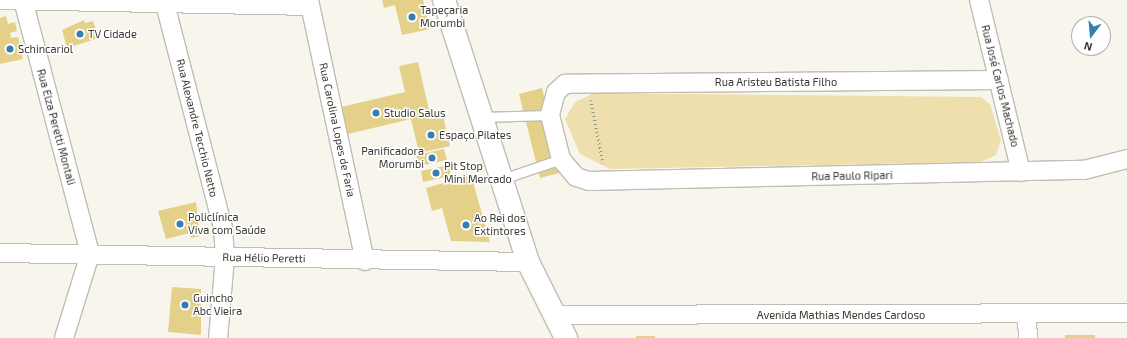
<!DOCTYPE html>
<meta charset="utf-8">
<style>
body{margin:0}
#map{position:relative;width:1127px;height:338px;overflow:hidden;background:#f8f6ec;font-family:"Exo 2",sans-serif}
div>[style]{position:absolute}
.green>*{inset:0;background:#efdfad}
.building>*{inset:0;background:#e5d08a}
.path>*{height:2.5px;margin-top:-1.25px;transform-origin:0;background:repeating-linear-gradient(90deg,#95948d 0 1px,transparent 0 4px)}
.roads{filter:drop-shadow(1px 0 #c0bdb3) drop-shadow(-1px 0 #c0bdb3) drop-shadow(0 1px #c0bdb3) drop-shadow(0 -1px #c0bdb3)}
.service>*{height:9px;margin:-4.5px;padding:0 4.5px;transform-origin:4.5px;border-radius:4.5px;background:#fff}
.minor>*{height:18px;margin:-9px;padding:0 9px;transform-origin:9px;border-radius:9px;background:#fff}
.tertiary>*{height:22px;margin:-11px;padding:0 11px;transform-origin:11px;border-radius:11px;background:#fff}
.dots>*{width:11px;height:11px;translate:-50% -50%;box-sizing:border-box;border:2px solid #fff;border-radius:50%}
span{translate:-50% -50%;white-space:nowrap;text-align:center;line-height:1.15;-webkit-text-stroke:3px #fff;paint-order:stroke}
.poi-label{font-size:11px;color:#393834}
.left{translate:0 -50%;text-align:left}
.right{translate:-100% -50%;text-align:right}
.street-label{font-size:11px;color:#393834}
.north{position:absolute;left:1071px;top:16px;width:40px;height:40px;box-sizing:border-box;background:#fff;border:1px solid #b0afae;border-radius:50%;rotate:196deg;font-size:11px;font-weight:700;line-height:16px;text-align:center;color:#393834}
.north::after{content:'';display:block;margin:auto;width:14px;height:18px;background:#357eb2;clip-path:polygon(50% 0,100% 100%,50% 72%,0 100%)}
</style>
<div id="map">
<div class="green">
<i style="clip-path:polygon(594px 93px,981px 97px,990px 104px,1001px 140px,996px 155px,981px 162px,610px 169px,580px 154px,565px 119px,575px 102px)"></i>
</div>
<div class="building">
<i style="clip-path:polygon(382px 0,423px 0,430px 29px,402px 35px,395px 5px,384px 8px)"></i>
<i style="clip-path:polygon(6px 16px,8px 24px,15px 22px,17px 31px,10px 33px,11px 38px,18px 37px,23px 59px,0 64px,0 18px)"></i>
<i style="clip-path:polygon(84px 20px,85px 23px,93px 21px,99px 38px,67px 48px,62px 30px)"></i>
<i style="clip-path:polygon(418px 62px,431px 119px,443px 116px,450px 146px,419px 153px,411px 119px,348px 134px,341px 107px,405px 92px,399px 66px)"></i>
<i style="clip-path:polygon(542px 88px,563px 172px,540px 178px,519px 94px)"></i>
<i style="clip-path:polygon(444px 149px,447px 160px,419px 166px,416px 155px)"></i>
<i style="clip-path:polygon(449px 165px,451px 176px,423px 182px,421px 171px)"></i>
<i style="clip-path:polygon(471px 175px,490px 242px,451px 241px,442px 208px,432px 211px,426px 188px)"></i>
<i style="clip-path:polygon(196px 202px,200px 236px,191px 238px,190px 233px,166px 239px,158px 211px)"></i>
<i style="clip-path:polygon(172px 287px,201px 289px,201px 335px,168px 332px)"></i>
<i style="clip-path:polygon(1065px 335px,1095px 335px,1095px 338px,1065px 338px)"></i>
<i style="clip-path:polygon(636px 336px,655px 336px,655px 338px,636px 338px)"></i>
</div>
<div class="path">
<i style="left:591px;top:100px;width:64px;rotate:79.2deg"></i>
</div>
<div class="roads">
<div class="service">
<i style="left:481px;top:117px;width:69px;rotate:-1.7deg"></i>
<i style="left:502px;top:179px;width:62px;rotate:-18.7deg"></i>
</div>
<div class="minor">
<i style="left:0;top:0;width:310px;rotate:1.1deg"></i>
<i style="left:23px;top:0;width:263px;rotate:75.2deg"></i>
<i style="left:90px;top:254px;width:88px;rotate:107.2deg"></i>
<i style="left:164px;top:0;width:236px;rotate:75.5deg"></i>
<i style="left:223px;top:228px;width:29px;rotate:86deg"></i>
<i style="left:225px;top:257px;width:81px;rotate:94.9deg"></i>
<i style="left:309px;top:0;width:267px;rotate:77.9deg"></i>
<i style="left:979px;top:0;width:177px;rotate:76.3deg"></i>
<i style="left:999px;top:80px;width:434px;rotate:179.5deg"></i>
<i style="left:565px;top:84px;width:12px;rotate:138deg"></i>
<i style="left:556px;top:92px;width:24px;rotate:105deg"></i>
<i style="left:550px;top:115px;width:45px;rotate:76deg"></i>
<i style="left:561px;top:159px;width:23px;rotate:50deg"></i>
<i style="left:576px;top:177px;width:14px;rotate:17deg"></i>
<i style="left:589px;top:181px;width:495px;rotate:-1.3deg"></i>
<i style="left:1084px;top:170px;width:44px;rotate:-14.3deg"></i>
<i style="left:0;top:253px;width:528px;rotate:0.98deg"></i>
<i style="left:1027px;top:314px;width:24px;rotate:88deg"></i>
<i style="left:555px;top:315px;width:572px;rotate:-0.2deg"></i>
</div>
<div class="tertiary">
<i style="left:444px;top:0;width:275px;rotate:72.2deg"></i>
<i style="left:528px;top:262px;width:85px;rotate:63.4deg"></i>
</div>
</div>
<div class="dots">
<i style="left:412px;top:17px;background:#357eb2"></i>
<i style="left:80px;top:34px;background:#357eb2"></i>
<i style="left:10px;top:49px;background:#357eb2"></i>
<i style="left:376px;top:113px;background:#357eb2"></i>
<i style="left:431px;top:135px;background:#357eb2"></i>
<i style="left:432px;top:158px;background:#357eb2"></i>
<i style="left:436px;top:173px;background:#357eb2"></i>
<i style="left:180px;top:224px;background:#357eb2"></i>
<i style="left:466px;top:225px;background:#357eb2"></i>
<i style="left:185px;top:305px;background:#357eb2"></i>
</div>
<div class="poi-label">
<span class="left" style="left:420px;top:17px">Tapeçaria<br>Morumbi</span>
<span class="left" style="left:88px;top:34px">TV Cidade</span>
<span class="left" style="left:18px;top:49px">Schincariol</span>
<span class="left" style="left:384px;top:113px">Studio Salus</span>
<span class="left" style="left:439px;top:135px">Espaço Pilates</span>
<span class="right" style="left:424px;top:158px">Panificadora<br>Morumbi</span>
<span class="left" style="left:444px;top:173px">Pit Stop<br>Mini Mercado</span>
<span class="left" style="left:188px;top:224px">Policlínica<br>Viva com Saúde</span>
<span class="left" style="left:474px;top:225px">Ao Rei dos<br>Extintores</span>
<span class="left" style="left:193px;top:305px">Guincho<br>Abc Vieira</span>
</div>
<div class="street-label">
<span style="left:776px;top:82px">Rua Aristeu Batista Filho</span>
<span style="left:1000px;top:86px;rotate:76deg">Rua José Carlos Machado</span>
<span style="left:56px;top:127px;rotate:75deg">Rua Elza Peretti Montali</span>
<span style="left:197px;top:128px;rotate:76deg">Rua Alexandre Tecchio Netto</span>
<span style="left:337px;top:130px;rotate:78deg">Rua Carolina Lopes de Faria</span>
<span style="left:852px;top:176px;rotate:-1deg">Rua Paulo Ripari</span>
<span style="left:264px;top:258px;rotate:1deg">Rua Hélio Peretti</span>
<span style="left:841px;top:315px">Avenida Mathias Mendes Cardoso</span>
</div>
<div class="north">N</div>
</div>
